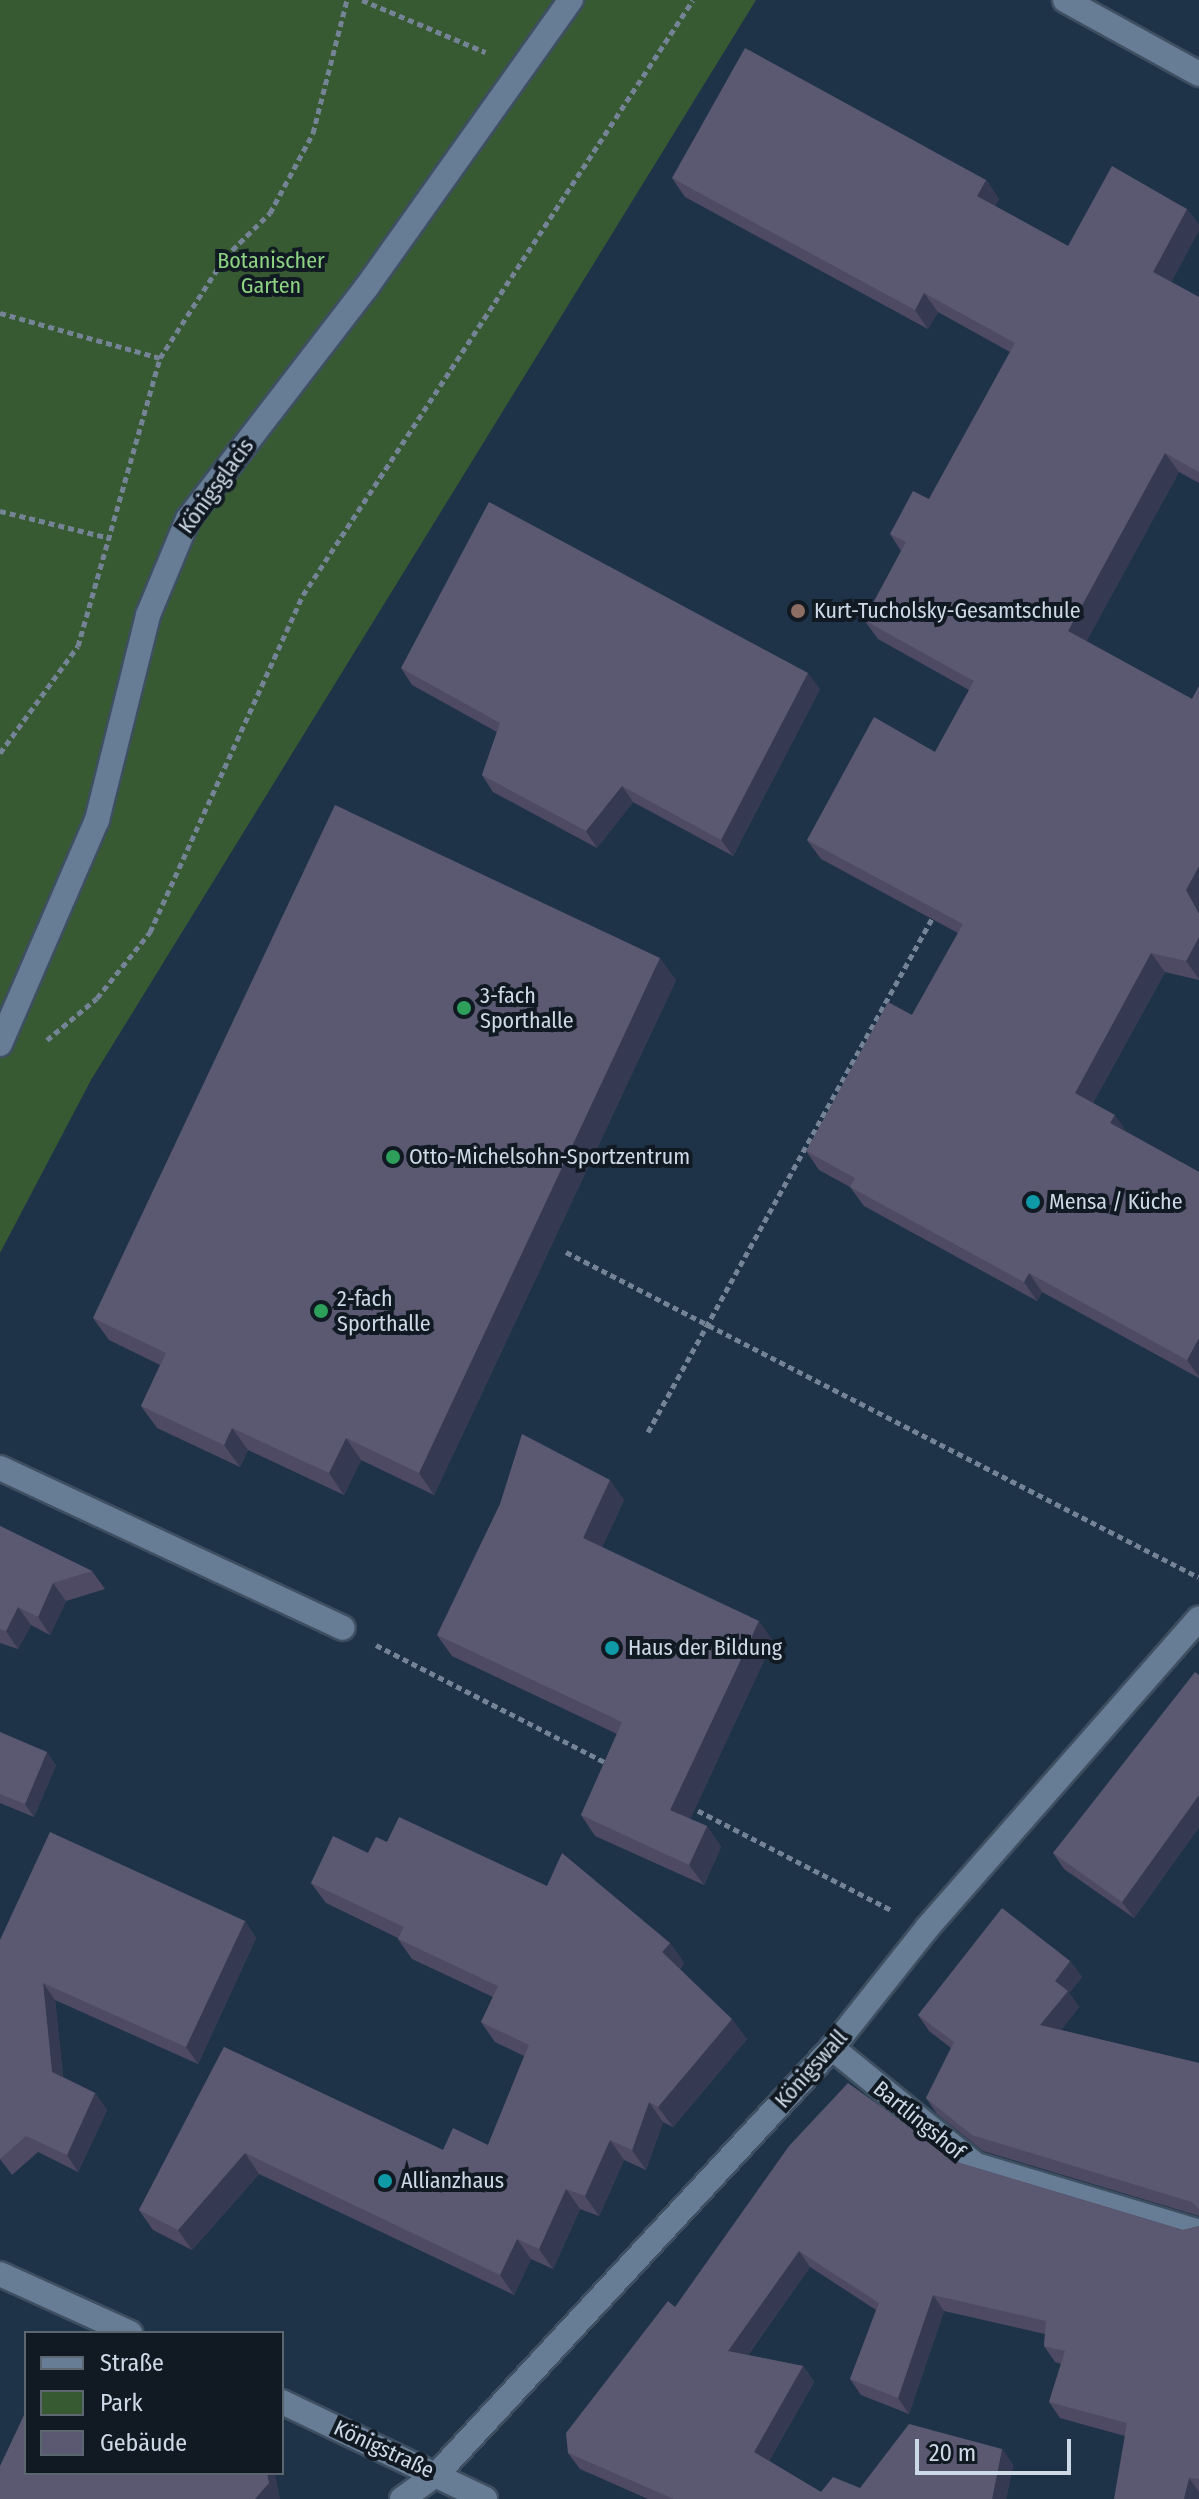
<!DOCTYPE html>
<meta charset="utf-8">
<style>
body{margin:0}
#map{position:relative;width:1199px;height:2499px;overflow:hidden;background:#1f3348;font-family:"Fira Sans Condensed",sans-serif}
div>[style]{position:absolute}
.green>*{inset:0;background:#385a32}
.path>*{height:5px;margin-top:-2.5px;transform-origin:0;background:repeating-linear-gradient(90deg,#748496 0 6px,transparent 0 10px)}
.roads{filter:drop-shadow(2px 0 #3e4f61) drop-shadow(-2px 0 #3e4f61) drop-shadow(0 2px #3e4f61) drop-shadow(0 -2px #3e4f61)}
.minor>*{height:24px;margin:-12px;padding:0 12px;transform-origin:12px;border-radius:12px;background:#677d95}
.wall>*{inset:0;background:#4e4a63}
.shaded-wall>*{inset:0;background:#353a52}
.building>*{inset:0;background:#5b5971}
.dots>*{width:22px;height:22px;translate:-50% -50%;box-sizing:border-box;border:4px solid #111a23;border-radius:50%}
span{translate:-50% -50%;white-space:nowrap;text-align:center;line-height:1.15;-webkit-text-stroke:8px #111a23;paint-order:stroke}
.park-label{font-size:22px;color:#8dd382}
.street-label{font-size:22px;color:#cdd9e7}
.poi-label{font-size:22px;color:#cdd9e7}
.left{translate:0 -50%;text-align:left}
.legend{position:absolute;left:24px;top:2331px;width:260px;height:144px;box-sizing:border-box;background:#111a23;border:2px solid #5c6671;margin:0;padding:10px 14px;list-style:none;font-size:24px;color:#cdd9e7}
.legend li{display:flex;align-items:center;gap:16px;height:40px}
.legend b{width:40px;border:2px solid #5c6671}
.scale{position:absolute;left:915px;top:2439px;width:156px;height:36px;box-sizing:border-box;border:4px solid #cdd9e7;border-top:0;padding-left:10px;font-size:24px;line-height:28px;white-space:nowrap;color:#cdd9e7;-webkit-text-stroke:6px #111a23;paint-order:stroke}
</style>
<div id="map">
<div class="green">
<i style="clip-path:polygon(0 0,756px 0,91px 1080px,0 1253px)"></i>
</div>
<div class="path">
<i style="left:362px;top:0;width:134px;rotate:22.9deg"></i>
<i style="left:0;top:313px;width:166px;rotate:15.7deg"></i>
<i style="left:0;top:511px;width:113px;rotate:13.8deg"></i>
<i style="left:0;top:753px;width:132px;rotate:-53.9deg"></i>
<i style="left:78px;top:646px;width:299px;rotate:-74.1deg"></i>
<i style="left:160px;top:358px;width:120px;rotate:-57.2deg"></i>
<i style="left:225px;top:257px;width:63px;rotate:-44.4deg"></i>
<i style="left:270px;top:213px;width:91px;rotate:-61.7deg"></i>
<i style="left:313px;top:133px;width:137px;rotate:-75.7deg"></i>
<i style="left:47px;top:1040px;width:65px;rotate:-40deg"></i>
<i style="left:97px;top:998px;width:85px;rotate:-51.2deg"></i>
<i style="left:150px;top:932px;width:370px;rotate:-65.6deg"></i>
<i style="left:303px;top:595px;width:711px;rotate:-56.76deg"></i>
<i style="left:566px;top:1252px;width:711px;rotate:27.21deg"></i>
<i style="left:648px;top:1432px;width:591px;rotate:-61.05deg"></i>
<i style="left:376px;top:1645px;width:262px;rotate:27.1deg"></i>
<i style="left:689px;top:1806px;width:229px;rotate:27.2deg"></i>
</div>
<div class="roads">
<div class="minor">
<i style="left:1065px;top:0;width:153px;rotate:28.9deg"></i>
<i style="left:0;top:1044px;width:244px;rotate:-66.6deg"></i>
<i style="left:97px;top:820px;width:211px;rotate:-76deg"></i>
<i style="left:148px;top:615px;width:104px;rotate:-67.4deg"></i>
<i style="left:188px;top:519px;width:292px;rotate:-52.4deg"></i>
<i style="left:366px;top:288px;width:354px;rotate:-54.6deg"></i>
<i style="left:0;top:1468px;width:378px;rotate:25deg"></i>
<i style="left:832px;top:2048px;width:186px;rotate:39.1deg"></i>
<i style="left:976px;top:2165px;width:233px;rotate:16.7deg"></i>
<i style="left:0;top:2274px;width:143px;rotate:24.4deg"></i>
<i style="left:282px;top:2402px;width:225px;rotate:25.5deg"></i>
<i style="left:402px;top:2499px;width:44px;rotate:-35.8deg"></i>
<i style="left:438px;top:2473px;width:580px;rotate:-47.17deg"></i>
<i style="left:832px;top:2048px;width:153px;rotate:-51.6deg"></i>
<i style="left:927px;top:1928px;width:412px;rotate:-48.7deg"></i>
</div>
</div>
<div class="wall">
<i style="clip-path:polygon(672px 178px,986px 180px,999px 199px,995px 206px,1068px 246px,1187px 209px,1199px 225px,1199px 230px,1171px 282px,1199px 297px,1199px 483px,1179px 472px,1086px 641px,1192px 699px,1199px 686px,1199px 980px,1165px 972px,1093px 1103px,1127px 1132px,1199px 1172px,1199px 1378px,1042px 1292px,1037px 1301px,864px 1206px,850px 1187px,819px 1170px,806px 1151px,912px 1015px,958px 933px,821px 859px,807px 840px,935px 752px,969px 690px,878px 639px,864px 620px,901px 551px,890px 534px,929px 499px,1010px 352px,938px 312px,928px 329px,685px 197px)"></i>
<i style="clip-path:polygon(401px 668px,820px 689px,733px 856px,633px 802px,597px 848px,493px 792px,482px 775px,497px 732px,412px 685px)"></i>
<i style="clip-path:polygon(676px 980px,434px 1495px,361px 1460px,344px 1495px,248px 1450px,240px 1467px,157px 1428px,141px 1406px,160px 1365px,109px 1340px,93px 1318px)"></i>
<i style="clip-path:polygon(624px 1500px,602px 1547px,773px 1641px,690px 1819px,707px 1826px,721px 1847px,704px 1885px,595px 1836px,581px 1815px,617px 1734px,452px 1656px,437px 1635px)"></i>
<i style="clip-path:polygon(0 1526px,92px 1571px,105px 1589px,66px 1601px,50px 1635px,31px 1625px,18px 1649px,0 1643px)"></i>
<i style="clip-path:polygon(1199px 1675px,1199px 1827px,1134px 1918px,1064px 1869px,1053px 1853px)"></i>
<i style="clip-path:polygon(0 1732px,56px 1765px,34px 1817px,0 1803px)"></i>
<i style="clip-path:polygon(387px 1842px,670px 1943px,684px 1963px,680px 1969px,747px 2039px,673px 2127px,663px 2122px,646px 2170px,624px 2160px,599px 2216px,580px 2209px,553px 2269px,531px 2259px,514px 2295px,259px 2174px,192px 2250px,153px 2230px,139px 2210px,224px 2047px,443px 2150px,488px 2145px,524px 2056px,495px 2042px,481px 2022px,493px 1997px,412px 1959px,398px 1939px,398px 1938px,326px 1903px,311px 1883px)"></i>
<i style="clip-path:polygon(245px 1921px,256px 1938px,198px 2064px,55px 2000px,63px 2077px,95px 2093px,107px 2110px,78px 2172px,38px 2152px,12px 2175px,0 2159px,0 1940px)"></i>
<i style="clip-path:polygon(1070px 1961px,1082px 1977px,1069px 1993px,1079px 2007px,1061px 2030px,1199px 2063px,1199px 2216px,983px 2151px,937px 2114px,926px 2098px,951px 2048px,929px 2031px,918px 2015px)"></i>
<i style="clip-path:polygon(960px 2163px,1183px 2230px,1199px 2226px,1199px 2224px,1199px 2499px,1125px 2436px,1060px 2418px,1049px 2402px,1061px 2364px,1055px 2362px,1044px 2346px,1045px 2334px,944px 2311px,909px 2414px,861px 2395px,850px 2379px,876px 2310px,810px 2267px,748px 2355px,803px 2366px,814px 2382px,769px 2461px,821px 2492px,860px 2488px,1002px 2449px,1013px 2465px,1006px 2499px,648px 2499px,580px 2469px,568px 2453px,675px 2307px)"></i>
</div>
<div class="shaded-wall">
<i style="clip-path:polygon(986px 180px,999px 199px,991px 215px,977px 196px)"></i>
<i style="clip-path:polygon(1187px 209px,1199px 225px,1199px 230px,1167px 291px,1153px 272px)"></i>
<i style="clip-path:polygon(924px 293px,938px 312px,928px 329px,915px 310px)"></i>
<i style="clip-path:polygon(1165px 453px,1179px 472px,1082px 650px,1068px 631px)"></i>
<i style="clip-path:polygon(808px 673px,820px 689px,733px 856px,721px 840px)"></i>
<i style="clip-path:polygon(622px 786px,633px 802px,597px 848px,586px 831px)"></i>
<i style="clip-path:polygon(1199px 866px,1199px 914px,1186px 890px)"></i>
<i style="clip-path:polygon(1199px 937px,1199px 979px,1186px 961px)"></i>
<i style="clip-path:polygon(1151px 953px,1165px 972px,1088px 1112px,1075px 1093px)"></i>
<i style="clip-path:polygon(660px 958px,676px 980px,434px 1495px,419px 1473px)"></i>
<i style="clip-path:polygon(1115px 1115px,1128px 1134px,1110px 1123px)"></i>
<i style="clip-path:polygon(1029px 1273px,1042px 1292px,1037px 1301px,1024px 1282px)"></i>
<i style="clip-path:polygon(1199px 1338px,1199px 1377px,1187px 1360px)"></i>
<i style="clip-path:polygon(232px 1428px,248px 1450px,240px 1467px,224px 1445px)"></i>
<i style="clip-path:polygon(346px 1438px,361px 1460px,344px 1495px,329px 1473px)"></i>
<i style="clip-path:polygon(610px 1480px,624px 1500px,597px 1558px,583px 1538px)"></i>
<i style="clip-path:polygon(53px 1583px,66px 1601px,50px 1635px,38px 1617px)"></i>
<i style="clip-path:polygon(18px 1607px,31px 1625px,18px 1649px,6px 1631px)"></i>
<i style="clip-path:polygon(759px 1621px,773px 1641px,685px 1830px,670px 1810px)"></i>
<i style="clip-path:polygon(47px 1752px,56px 1765px,34px 1817px,25px 1804px)"></i>
<i style="clip-path:polygon(1199px 1795px,1199px 1827px,1134px 1918px,1122px 1902px)"></i>
<i style="clip-path:polygon(707px 1826px,721px 1847px,704px 1885px,689px 1865px)"></i>
<i style="clip-path:polygon(245px 1921px,256px 1938px,198px 2064px,186px 2047px)"></i>
<i style="clip-path:polygon(670px 1943px,684px 1963px,676px 1972px,662px 1952px)"></i>
<i style="clip-path:polygon(1070px 1961px,1082px 1977px,1069px 1993px,1079px 2007px,1052px 2042px,1040px 2025px,1055px 1981px)"></i>
<i style="clip-path:polygon(43px 1983px,55px 2000px,64px 2089px,52px 2072px)"></i>
<i style="clip-path:polygon(732px 2019px,747px 2039px,673px 2127px,658px 2107px)"></i>
<i style="clip-path:polygon(95px 2093px,107px 2110px,78px 2172px,67px 2155px)"></i>
<i style="clip-path:polygon(649px 2102px,663px 2122px,646px 2170px,632px 2150px)"></i>
<i style="clip-path:polygon(610px 2140px,624px 2160px,599px 2216px,585px 2196px)"></i>
<i style="clip-path:polygon(245px 2153px,259px 2174px,192px 2250px,178px 2230px)"></i>
<i style="clip-path:polygon(566px 2189px,580px 2209px,553px 2269px,539px 2249px)"></i>
<i style="clip-path:polygon(517px 2239px,531px 2259px,514px 2295px,500px 2275px)"></i>
<i style="clip-path:polygon(799px 2251px,810px 2267px,739px 2367px,728px 2351px)"></i>
<i style="clip-path:polygon(933px 2295px,944px 2311px,909px 2414px,898px 2398px)"></i>
<i style="clip-path:polygon(803px 2366px,814px 2382px,765px 2468px,754px 2452px)"></i>
<i style="clip-path:polygon(1002px 2449px,1013px 2465px,1006px 2499px,992px 2499px)"></i>
<i style="clip-path:polygon(267px 2473px,275px 2473px,280px 2499px,255px 2499px)"></i>
<i style="clip-path:polygon(1189px 2478px,1199px 2492px,1199px 2499px,1184px 2499px)"></i>
</div>
<div class="building">
<i style="clip-path:polygon(745px 48px,986px 180px,977px 196px,1068px 246px,1112px 166px,1187px 209px,1153px 272px,1199px 297px,1199px 472px,1165px 453px,1068px 631px,1192px 699px,1199px 686px,1199px 866px,1186px 890px,1199px 914px,1199px 937px,1186px 961px,1151px 953px,1075px 1093px,1115px 1115px,1110px 1123px,1199px 1172px,1199px 1338px,1187px 1360px,1029px 1273px,1024px 1282px,850px 1187px,855px 1178px,806px 1151px,888px 1002px,912px 1015px,963px 924px,807px 840px,874px 717px,935px 752px,974px 681px,864px 620px,906px 542px,890px 534px,913px 491px,929px 499px,1015px 343px,924px 293px,915px 310px,672px 178px)"></i>
<i style="clip-path:polygon(489px 502px,808px 673px,721px 840px,622px 786px,586px 831px,482px 775px,500px 723px,401px 668px)"></i>
<i style="clip-path:polygon(335px 805px,660px 958px,419px 1473px,346px 1438px,329px 1473px,232px 1428px,224px 1445px,141px 1406px,166px 1353px,93px 1318px)"></i>
<i style="clip-path:polygon(522px 1434px,610px 1480px,583px 1538px,759px 1621px,670px 1810px,707px 1826px,689px 1865px,581px 1815px,622px 1722px,437px 1635px,500px 1504px)"></i>
<i style="clip-path:polygon(0 1526px,92px 1571px,53px 1583px,38px 1617px,18px 1607px,6px 1631px,0 1629px)"></i>
<i style="clip-path:polygon(1195px 1672px,1199px 1675px,1199px 1795px,1122px 1902px,1053px 1853px)"></i>
<i style="clip-path:polygon(0 1732px,47px 1752px,25px 1804px,0 1794px)"></i>
<i style="clip-path:polygon(399px 1817px,547px 1886px,562px 1853px,670px 1943px,662px 1952px,732px 2019px,658px 2107px,649px 2102px,632px 2150px,610px 2140px,585px 2196px,566px 2189px,539px 2249px,517px 2239px,500px 2275px,245px 2153px,178px 2230px,139px 2210px,224px 2047px,443px 2150px,453px 2128px,488px 2145px,529px 2045px,481px 2022px,498px 1986px,398px 1939px,404px 1927px,311px 1883px,333px 1836px,368px 1853px,376px 1837px,387px 1842px)"></i>
<i style="clip-path:polygon(50px 1832px,245px 1921px,186px 2047px,43px 1983px,52px 2072px,95px 2093px,67px 2155px,26px 2136px,0 2159px,0 1940px)"></i>
<i style="clip-path:polygon(1002px 1908px,1070px 1961px,1055px 1981px,1068px 1991px,1040px 2025px,1199px 2063px,1199px 2209px,1192px 2202px,972px 2135px,926px 2098px,954px 2042px,918px 2015px)"></i>
<i style="clip-path:polygon(848px 2083px,960px 2163px,1183px 2230px,1199px 2226px,1199px 2224px,1199px 2479px,1189px 2478px,1184px 2499px,1114px 2499px,1127px 2423px,1049px 2402px,1065px 2351px,1044px 2346px,1046px 2321px,933px 2295px,898px 2398px,850px 2379px,879px 2303px,799px 2251px,728px 2351px,803px 2366px,754px 2452px,821px 2492px,833px 2477px,860px 2488px,909px 2424px,1002px 2449px,992px 2499px,674px 2499px,568px 2453px,566px 2433px,668px 2301px,675px 2307px,789px 2146px)"></i>
<i style="clip-path:polygon(26px 2411px,26px 2473px,267px 2473px,269px 2483px,255px 2499px,0 2499px,0 2466px)"></i>
</div>
<div class="dots">
<i style="left:798px;top:611px;background:#8d6e63"></i>
<i style="left:464px;top:1008px;background:#2e9e5b"></i>
<i style="left:393px;top:1157px;background:#2e9e5b"></i>
<i style="left:1033px;top:1202px;background:#0f9aa8"></i>
<i style="left:321px;top:1311px;background:#2e9e5b"></i>
<i style="left:612px;top:1648px;background:#0f9aa8"></i>
<i style="left:385px;top:2181px;background:#0f9aa8"></i>
</div>
<div class="park-label">
<span style="left:271px;top:273px">Botanischer<br>Garten</span>
</div>
<div class="street-label">
<span style="left:216px;top:486px;rotate:-54deg">Königsglacis</span>
<span style="left:811px;top:2069px;rotate:-48deg">Königswall</span>
<span style="left:919px;top:2120px;rotate:39deg">Bartlingshof</span>
<span style="left:384px;top:2449px;rotate:25deg">Königstraße</span>
</div>
<div class="poi-label">
<span class="left" style="left:814px;top:611px">Kurt-Tucholsky-Gesamtschule</span>
<span class="left" style="left:480px;top:1008px">3-fach<br>Sporthalle</span>
<span class="left" style="left:409px;top:1157px">Otto-Michelsohn-Sportzentrum</span>
<span class="left" style="left:1049px;top:1202px">Mensa / Küche</span>
<span class="left" style="left:337px;top:1311px">2-fach<br>Sporthalle</span>
<span class="left" style="left:628px;top:1648px">Haus der Bildung</span>
<span class="left" style="left:401px;top:2181px">Allianzhaus</span>
</div>
<ul class="legend">
<li><b style="height:10px;background:#677d95"></b>Straße</li>
<li><b style="height:22px;background:#385a32"></b>Park</li>
<li><b style="height:22px;background:#5b5971"></b>Gebäude</li>
</ul>
<div class="scale">20 m</div>
</div>
